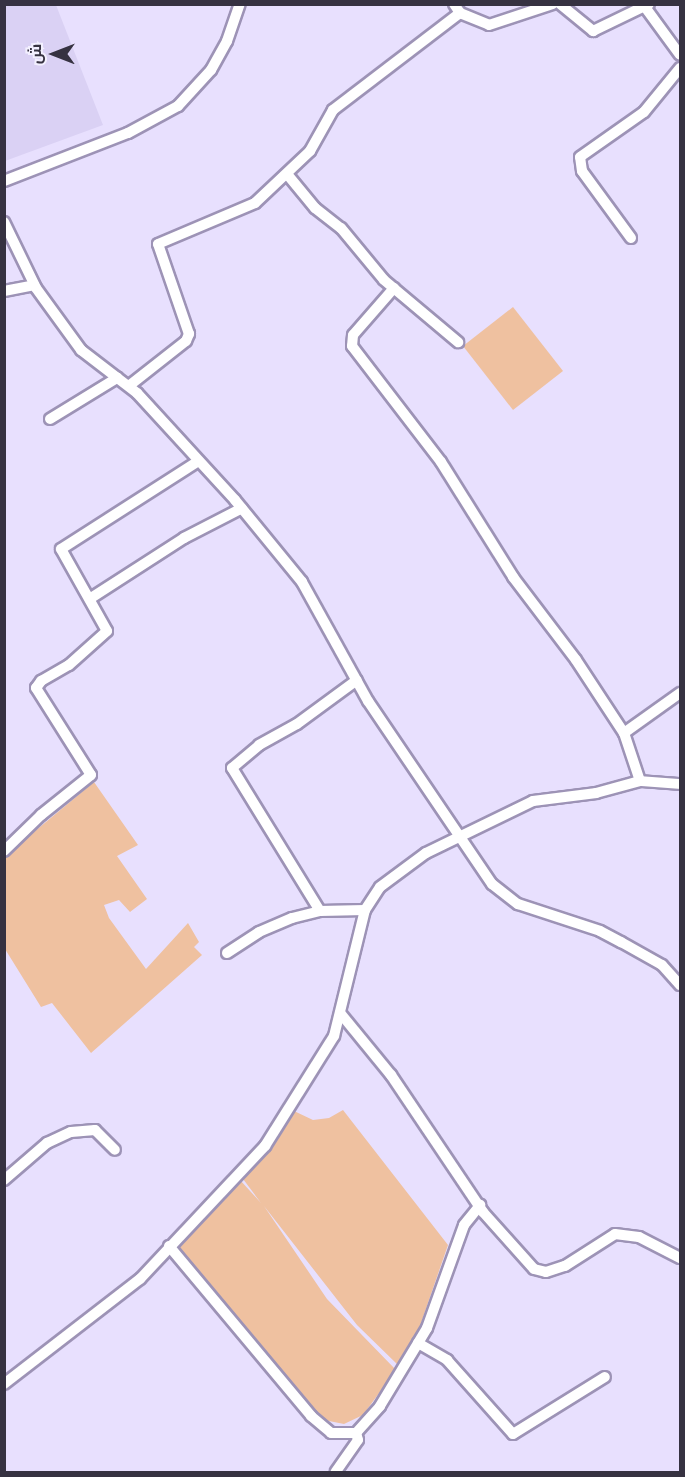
<!DOCTYPE html>
<meta charset="utf-8">
<style>
body{margin:0}
#map{position:relative;width:685px;height:1477px;overflow:hidden;background:#e8e0fe;font-family:"Nunito Sans",Cairo,sans-serif}
div>[style]{position:absolute}
.built>*{inset:0;background:#dad1f4}
.green>*{inset:0;background:#efc1a0}
.roads{filter:drop-shadow(2px 0 #9d93b6) drop-shadow(-2px 0 #9d93b6) drop-shadow(0 2px #9d93b6) drop-shadow(0 -2px #9d93b6)}
.minor>*{height:10px;margin:-5px;padding:0 5px;transform-origin:5px;border-radius:5px;background:#fff}
span{translate:-50% -50%;white-space:nowrap;text-align:center;line-height:1.15;-webkit-text-stroke:5px #f3f0ff;paint-order:stroke}
.frame{position:absolute;inset:0;border:6px solid #363241;pointer-events:none}
.north{position:absolute;left:24px;top:24px;width:60px;height:60px;-webkit-text-stroke:4px #f3f0ff;paint-order:stroke;rotate:270deg;font-size:16px;font-weight:700;line-height:24px;text-align:center;color:#363241}
.north::after{content:'';display:block;margin:auto;width:21px;height:27px;background:#363241;clip-path:polygon(50% 0,100% 100%,50% 72%,0 100%)}
</style>
<div id="map">
<div class="built">
<i style="clip-path:polygon(5px 4px,56px 5px,103px 125px,5px 161px)"></i>
</div>
<div class="green">
<i style="clip-path:polygon(513px 307px,563px 371px,513px 410px,463px 346px)"></i>
<i style="clip-path:polygon(94px 782px,138px 845px,117px 856px,147px 899px,130px 912px,119px 900px,104px 905px,109px 918px,146px 969px,188px 923px,199px 942px,194px 947px,202px 955px,91px 1053px,52px 1003px,41px 1007px,5px 949px,5px 856px)"></i>
<i style="clip-path:polygon(343px 1110px,448px 1245px,420px 1326px,399px 1366px,357px 1325px,264px 1206px,327px 1299px,396px 1370px,363px 1415px,344px 1424px,324px 1420px,287px 1383px,174px 1245px,240px 1180px,261px 1203px,243px 1179px,294px 1111px,313px 1120px,329px 1118px)"></i>
</div>
<div class="roads">
<div class="minor">
<i style="left:454px;top:4px;width:11px;rotate:56deg"></i>
<i style="left:460px;top:13px;width:31px;rotate:22deg"></i>
<i style="left:489px;top:25px;width:67px;rotate:-18.2deg"></i>
<i style="left:560px;top:4px;width:43px;rotate:39.3deg"></i>
<i style="left:593px;top:31px;width:62px;rotate:-25.7deg"></i>
<i style="left:645px;top:7px;width:59px;rotate:53.9deg"></i>
<i style="left:287px;top:174px;width:44px;rotate:50.5deg"></i>
<i style="left:315px;top:208px;width:33px;rotate:38deg"></i>
<i style="left:341px;top:228px;width:67px;rotate:50.4deg"></i>
<i style="left:384px;top:280px;width:97px;rotate:40deg"></i>
<i style="left:4px;top:181px;width:133px;rotate:-21.2deg"></i>
<i style="left:128px;top:133px;width:57px;rotate:-28.4deg"></i>
<i style="left:178px;top:106px;width:49px;rotate:-47.5deg"></i>
<i style="left:211px;top:70px;width:33px;rotate:-61deg"></i>
<i style="left:227px;top:41px;width:39px;rotate:-71deg"></i>
<i style="left:4px;top:222px;width:73px;rotate:64.1deg"></i>
<i style="left:36px;top:288px;width:77px;rotate:54deg"></i>
<i style="left:81px;top:350px;width:71px;rotate:37.5deg"></i>
<i style="left:137px;top:393px;width:145px;rotate:47.5deg"></i>
<i style="left:235px;top:500px;width:106px;rotate:50.7deg"></i>
<i style="left:302px;top:582px;width:136px;rotate:61deg"></i>
<i style="left:368px;top:701px;width:221px;rotate:55.9deg"></i>
<i style="left:492px;top:884px;width:33px;rotate:38deg"></i>
<i style="left:518px;top:904px;width:86px;rotate:18.2deg"></i>
<i style="left:600px;top:931px;width:24px;rotate:28deg"></i>
<i style="left:621px;top:942px;width:47px;rotate:29.3deg"></i>
<i style="left:662px;top:965px;width:27px;rotate:48deg"></i>
<i style="left:631px;top:238px;width:83px;rotate:-126.2deg"></i>
<i style="left:582px;top:171px;width:14px;rotate:-98deg"></i>
<i style="left:580px;top:157px;width:78px;rotate:-35.1deg"></i>
<i style="left:644px;top:112px;width:57px;rotate:-50.7deg"></i>
<i style="left:394px;top:288px;width:62px;rotate:131.1deg"></i>
<i style="left:353px;top:335px;width:11px;rotate:95deg"></i>
<i style="left:352px;top:346px;width:146px;rotate:52.5deg"></i>
<i style="left:441px;top:462px;width:136px;rotate:57.9deg"></i>
<i style="left:513px;top:577px;width:104px;rotate:52.8deg"></i>
<i style="left:576px;top:660px;width:87px;rotate:56.7deg"></i>
<i style="left:4px;top:291px;width:31px;rotate:-11deg"></i>
<i style="left:130px;top:385px;width:71px;rotate:-38.2deg"></i>
<i style="left:186px;top:341px;width:8px;rotate:-67deg"></i>
<i style="left:189px;top:334px;width:95px;rotate:-109deg"></i>
<i style="left:158px;top:244px;width:105px;rotate:-22.9deg"></i>
<i style="left:255px;top:203px;width:76px;rotate:-43.4deg"></i>
<i style="left:310px;top:151px;width:47px;rotate:-60.7deg"></i>
<i style="left:333px;top:110px;width:160px;rotate:-37.4deg"></i>
<i style="left:50px;top:419px;width:79px;rotate:-31.5deg"></i>
<i style="left:91px;top:598px;width:111px;rotate:-32.8deg"></i>
<i style="left:184px;top:538px;width:65px;rotate:-27.3deg"></i>
<i style="left:640px;top:781px;width:40px;rotate:4.3deg"></i>
<i style="left:4px;top:851px;width:52px;rotate:-44.2deg"></i>
<i style="left:41px;top:815px;width:64px;rotate:-38.7deg"></i>
<i style="left:91px;top:775px;width:103px;rotate:-122.3deg"></i>
<i style="left:36px;top:688px;width:9px;rotate:-54deg"></i>
<i style="left:41px;top:681px;width:32px;rotate:-30deg"></i>
<i style="left:69px;top:665px;width:51px;rotate:-41.8deg"></i>
<i style="left:107px;top:631px;width:94px;rotate:-119.3deg"></i>
<i style="left:61px;top:549px;width:161px;rotate:-32.6deg"></i>
<i style="left:320px;top:911px;width:168px;rotate:-121.6deg"></i>
<i style="left:232px;top:768px;width:35px;rotate:-40deg"></i>
<i style="left:259px;top:745px;width:43px;rotate:-28.9deg"></i>
<i style="left:297px;top:724px;width:74px;rotate:-36.3deg"></i>
<i style="left:227px;top:953px;width:38px;rotate:-33deg"></i>
<i style="left:259px;top:932px;width:36px;rotate:-23deg"></i>
<i style="left:292px;top:918px;width:29px;rotate:-14deg"></i>
<i style="left:320px;top:911px;width:45px;rotate:-1.3deg"></i>
<i style="left:341px;top:1014px;width:79px;rotate:50.7deg"></i>
<i style="left:391px;top:1075px;width:165px;rotate:56.1deg"></i>
<i style="left:483px;top:1212px;width:76px;rotate:48.2deg"></i>
<i style="left:534px;top:1269px;width:12px;rotate:14deg"></i>
<i style="left:546px;top:1272px;width:20px;rotate:-18deg"></i>
<i style="left:565px;top:1266px;width:59px;rotate:-32.6deg"></i>
<i style="left:615px;top:1234px;width:24px;rotate:7deg"></i>
<i style="left:639px;top:1237px;width:46px;rotate:27.1deg"></i>
<i style="left:4px;top:1180px;width:57px;rotate:-40.7deg"></i>
<i style="left:47px;top:1143px;width:26px;rotate:-25deg"></i>
<i style="left:71px;top:1132px;width:24px;rotate:-5deg"></i>
<i style="left:95px;top:1130px;width:28px;rotate:45deg"></i>
<i style="left:169px;top:1246px;width:222px;rotate:50.1deg"></i>
<i style="left:311px;top:1416px;width:26px;rotate:40deg"></i>
<i style="left:331px;top:1433px;width:25px"></i>
<i style="left:356px;top:1433px;width:7px;rotate:74deg"></i>
<i style="left:358px;top:1440px;width:39px;rotate:125deg"></i>
<i style="left:418px;top:1343px;width:34px;rotate:30deg"></i>
<i style="left:447px;top:1360px;width:99px;rotate:48.3deg"></i>
<i style="left:513px;top:1434px;width:108px;rotate:-31.8deg"></i>
<i style="left:4px;top:1384px;width:172px;rotate:-37.7deg"></i>
<i style="left:140px;top:1279px;width:183px;rotate:-46.8deg"></i>
<i style="left:265px;top:1146px;width:130px;rotate:-57.9deg"></i>
<i style="left:334px;top:1036px;width:130px;rotate:-76.2deg"></i>
<i style="left:365px;top:910px;width:27px;rotate:-57deg"></i>
<i style="left:380px;top:887px;width:57px;rotate:-36.5deg"></i>
<i style="left:426px;top:853px;width:119px;rotate:-25.9deg"></i>
<i style="left:533px;top:801px;width:64px;rotate:-7.2deg"></i>
<i style="left:596px;top:793px;width:46px;rotate:-15.3deg"></i>
<i style="left:640px;top:781px;width:51px;rotate:-108.4deg"></i>
<i style="left:624px;top:733px;width:69px;rotate:-35.5deg"></i>
<i style="left:356px;top:1433px;width:36px;rotate:-48deg"></i>
<i style="left:380px;top:1406px;width:91px;rotate:-58.9deg"></i>
<i style="left:427px;top:1328px;width:109px;rotate:-70.2deg"></i>
<i style="left:464px;top:1225px;width:26px;rotate:-51deg"></i>
</div>
</div>
<div class="frame"></div>
<div class="north">ش</div>
</div>
